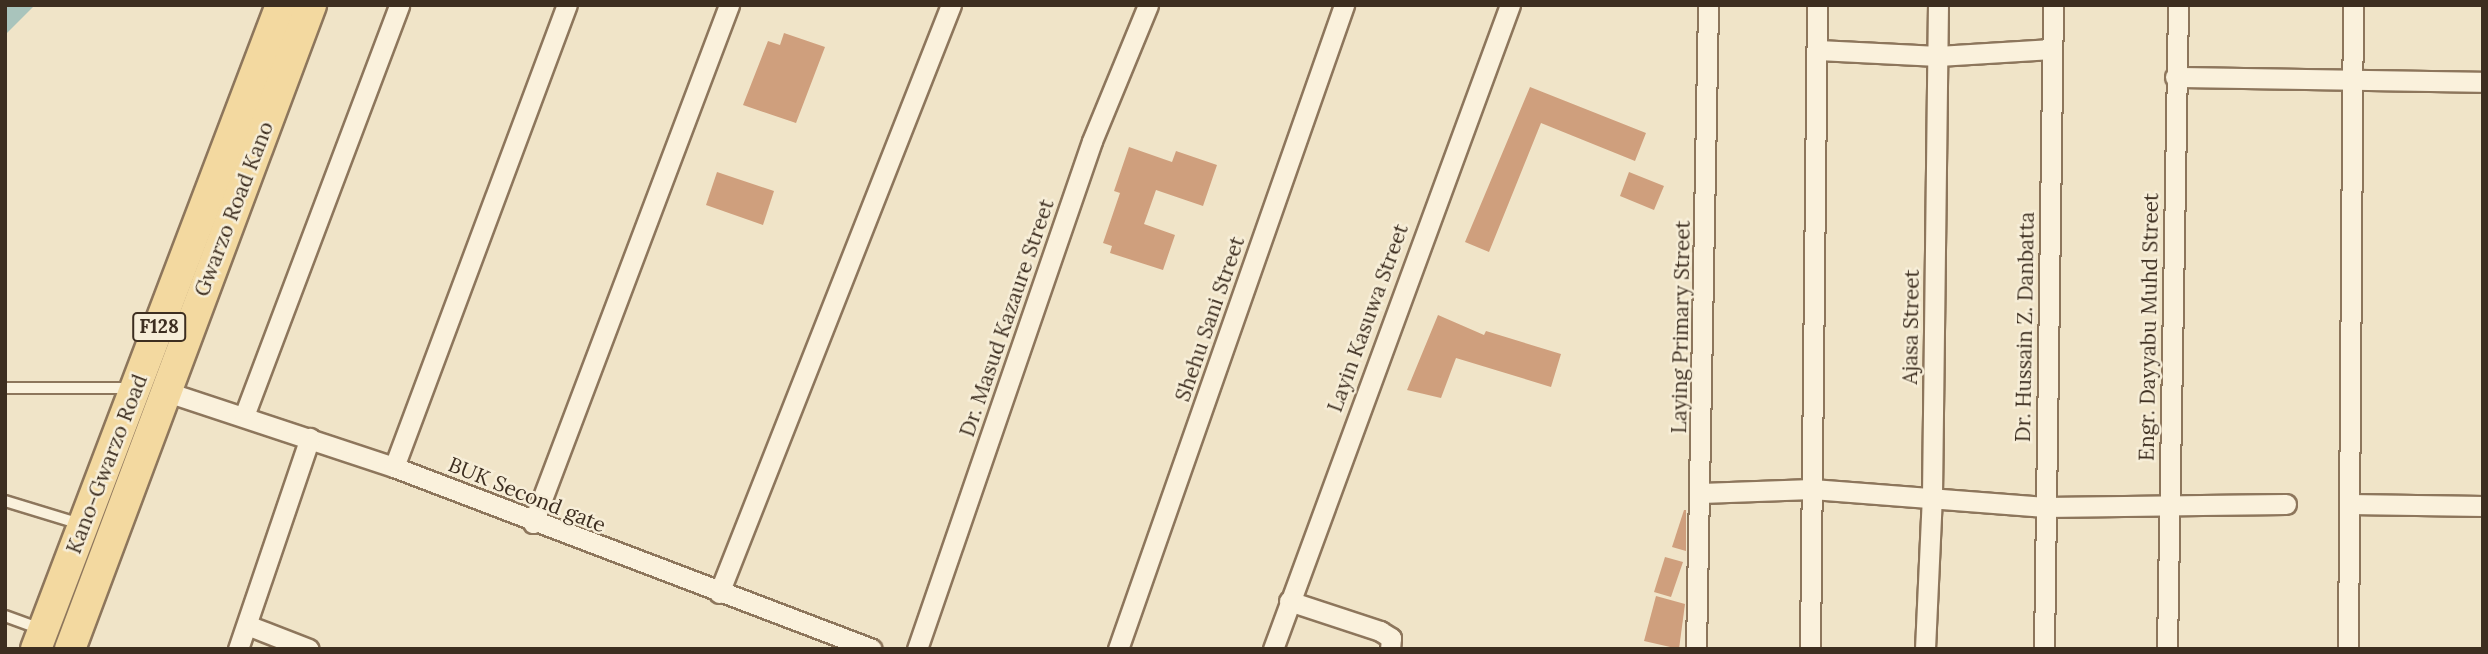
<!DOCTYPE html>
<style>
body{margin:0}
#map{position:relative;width:2488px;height:654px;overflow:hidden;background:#f0e4c8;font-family:Lora,serif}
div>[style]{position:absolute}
.water>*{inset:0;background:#a9c4bc}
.building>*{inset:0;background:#cf9f7d}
.roads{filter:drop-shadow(2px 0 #8d765c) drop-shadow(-2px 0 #8d765c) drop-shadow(0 2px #8d765c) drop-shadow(0 -2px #8d765c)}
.service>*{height:10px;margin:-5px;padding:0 5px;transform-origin:5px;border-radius:5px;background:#faf1dc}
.minor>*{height:19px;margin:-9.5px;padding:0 9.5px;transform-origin:9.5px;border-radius:9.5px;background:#faf1dc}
.primary>*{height:30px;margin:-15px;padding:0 15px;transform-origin:15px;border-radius:15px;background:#f3d9a0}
span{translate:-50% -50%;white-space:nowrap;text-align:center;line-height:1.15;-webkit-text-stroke:5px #f7eed8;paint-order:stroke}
.shield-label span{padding:2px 5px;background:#f7eed8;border:2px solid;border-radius:5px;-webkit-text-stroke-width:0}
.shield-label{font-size:19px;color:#3d2e20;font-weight:700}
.street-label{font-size:21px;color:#3d2e20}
.frame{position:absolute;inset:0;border:7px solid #3d2e20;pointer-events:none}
</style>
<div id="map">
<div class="water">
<i style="clip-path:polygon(5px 5px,35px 5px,5px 35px)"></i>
</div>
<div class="building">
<i style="clip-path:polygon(784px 33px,825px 47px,796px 123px,743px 105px,768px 41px,780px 45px)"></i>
<i style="clip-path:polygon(1530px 87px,1646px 133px,1635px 161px,1541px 123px,1489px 252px,1465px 242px)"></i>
<i style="clip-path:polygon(1129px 147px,1172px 162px,1176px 151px,1217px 165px,1203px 206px,1156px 190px,1144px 224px,1175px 235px,1163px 270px,1110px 253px,1112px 246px,1103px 243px,1120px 193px,1114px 191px)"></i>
<i style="clip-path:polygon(717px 172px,774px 191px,763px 225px,706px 205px)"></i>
<i style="clip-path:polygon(1629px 172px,1664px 186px,1654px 210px,1620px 196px)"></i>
<i style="clip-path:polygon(1438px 315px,1484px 335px,1486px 331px,1561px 354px,1551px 387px,1456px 358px,1441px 398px,1407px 390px)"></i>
<i style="clip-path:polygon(1684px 510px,1686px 510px,1686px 551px,1672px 547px)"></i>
<i style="clip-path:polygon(1665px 557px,1683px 562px,1671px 597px,1654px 592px)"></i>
<i style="clip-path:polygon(1656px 596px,1685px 604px,1679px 649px,1644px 641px)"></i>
</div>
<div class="roads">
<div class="service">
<i style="left:5px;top:388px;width:126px"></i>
<i style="left:5px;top:501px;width:78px;rotate:17deg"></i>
<i style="left:5px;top:616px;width:38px;rotate:20deg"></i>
</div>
<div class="minor">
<i style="left:1818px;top:50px;width:120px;rotate:2.9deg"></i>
<i style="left:1938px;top:56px;width:114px;rotate:-3.5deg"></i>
<i style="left:2175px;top:77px;width:308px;rotate:0.9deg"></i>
<i style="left:164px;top:391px;width:242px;rotate:18.3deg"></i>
<i style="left:394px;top:467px;width:511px;rotate:20.84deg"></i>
<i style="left:244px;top:416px;width:439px;rotate:-69.3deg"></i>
<i style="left:394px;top:467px;width:493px;rotate:-69.5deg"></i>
<i style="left:1701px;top:493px;width:111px;rotate:-2.1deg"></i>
<i style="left:1812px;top:489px;width:234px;rotate:4.4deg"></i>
<i style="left:2045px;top:507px;width:241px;rotate:-0.7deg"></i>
<i style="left:2349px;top:504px;width:134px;rotate:0.9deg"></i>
<i style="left:533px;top:523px;width:554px;rotate:-69.27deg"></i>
<i style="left:719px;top:593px;width:632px;rotate:-68.47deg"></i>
<i style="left:1289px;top:601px;width:96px;rotate:18.2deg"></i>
<i style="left:1380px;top:631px;width:13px;rotate:32deg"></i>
<i style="left:1391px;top:638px;width:11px;rotate:95deg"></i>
<i style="left:247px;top:625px;width:66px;rotate:21.2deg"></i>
<i style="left:238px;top:649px;width:223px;rotate:-71.2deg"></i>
<i style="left:917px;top:649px;width:537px;rotate:-70.99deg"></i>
<i style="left:1092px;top:141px;width:147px;rotate:-67.6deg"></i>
<i style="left:1118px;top:649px;width:683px;rotate:-70.66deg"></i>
<i style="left:1273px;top:649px;width:686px;rotate:-69.8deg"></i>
<i style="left:1696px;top:649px;width:644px;rotate:-88.93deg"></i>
<i style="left:1810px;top:649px;width:644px;rotate:-89.38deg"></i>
<i style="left:1925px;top:649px;width:154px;rotate:-87.4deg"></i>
<i style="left:1932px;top:495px;width:490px;rotate:-89.3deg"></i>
<i style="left:2044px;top:649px;width:644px;rotate:-89.2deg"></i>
<i style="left:2167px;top:649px;width:644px;rotate:-89.02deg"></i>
<i style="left:2348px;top:649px;width:644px;rotate:-89.56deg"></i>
</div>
<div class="primary">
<i style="left:36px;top:649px;width:689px;rotate:-69.17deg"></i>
<i style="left:70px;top:649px;width:688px;rotate:-69.48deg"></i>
</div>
</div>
<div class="shield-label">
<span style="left:159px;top:327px">F128</span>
</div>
<div class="street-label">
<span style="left:234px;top:209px;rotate:-69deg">Gwarzo Road Kano</span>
<span style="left:1007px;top:318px;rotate:-71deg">Dr. Masud Kazaure Street</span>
<span style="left:1368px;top:318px;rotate:-70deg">Layin Kasuwa Street</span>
<span style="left:1210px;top:319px;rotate:-71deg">Shehu Sani Street</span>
<span style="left:1681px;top:327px;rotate:-89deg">Laying Primary Street</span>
<span style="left:1911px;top:327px;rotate:-89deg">Ajasa Street</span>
<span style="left:2025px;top:327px;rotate:-89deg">Dr. Hussain Z. Danbatta</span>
<span style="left:2149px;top:327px;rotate:-89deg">Engr. Dayyabu Muhd Street</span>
<span style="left:107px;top:464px;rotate:-69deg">Kano-Gwarzo Road</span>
<span style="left:527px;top:495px;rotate:22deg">BUK Second gate</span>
</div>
<div class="frame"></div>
</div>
